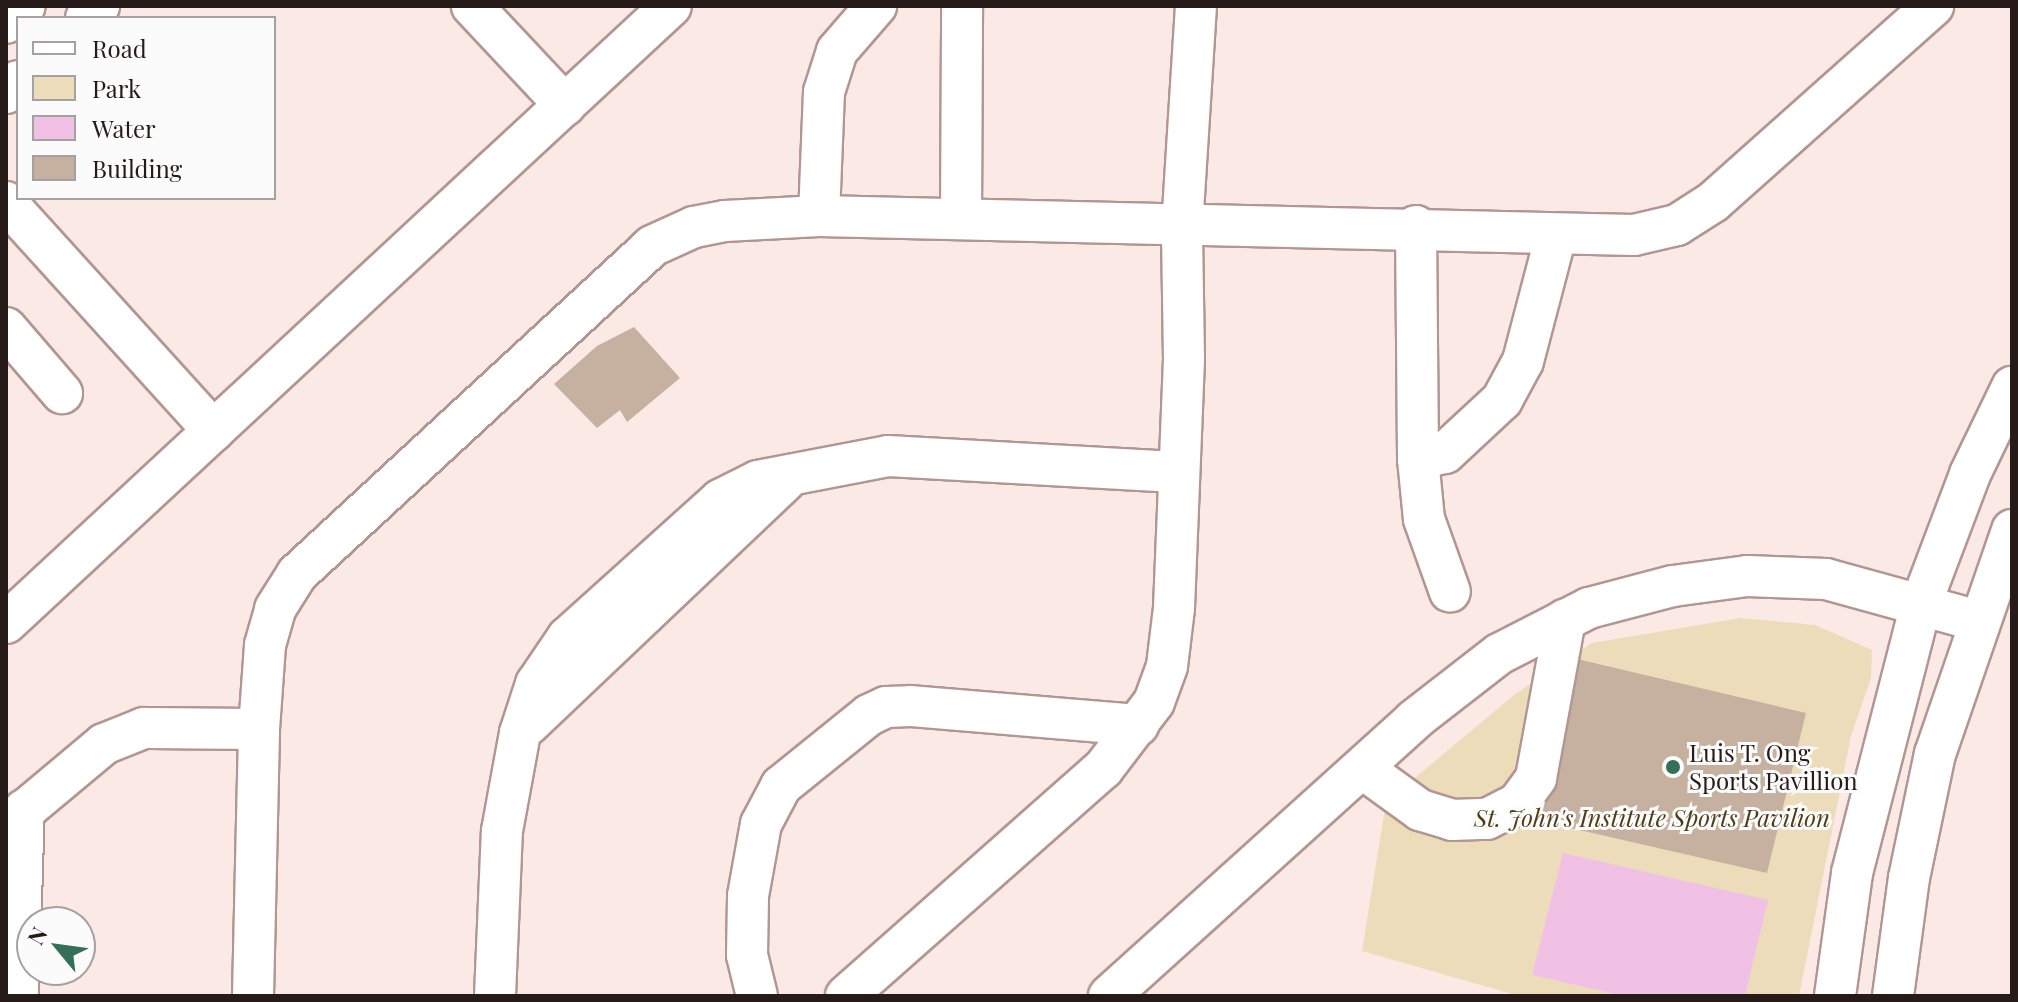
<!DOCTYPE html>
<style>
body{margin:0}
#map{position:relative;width:2018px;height:1002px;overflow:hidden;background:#fbe9e6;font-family:"Playfair Display",serif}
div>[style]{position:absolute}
.green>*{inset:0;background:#eddcba}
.water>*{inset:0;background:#f1c1e5}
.building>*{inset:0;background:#c6b0a0}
.roads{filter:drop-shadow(2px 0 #b29691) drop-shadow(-2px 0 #b29691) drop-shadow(0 2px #b29691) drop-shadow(0 -2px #b29691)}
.minor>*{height:40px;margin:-20px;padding:0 20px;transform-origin:20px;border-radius:20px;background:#fff}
.dots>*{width:22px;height:22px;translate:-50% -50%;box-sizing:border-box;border:4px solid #fbfbfb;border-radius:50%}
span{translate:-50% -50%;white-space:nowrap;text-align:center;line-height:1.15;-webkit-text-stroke:6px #fbfbfb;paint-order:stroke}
.poi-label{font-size:24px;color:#261b19}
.left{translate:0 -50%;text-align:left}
.park-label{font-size:24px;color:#4e3c15;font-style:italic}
.frame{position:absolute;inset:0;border:8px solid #261b19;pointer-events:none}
.legend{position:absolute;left:16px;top:16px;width:260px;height:184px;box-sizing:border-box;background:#fbfbfb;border:2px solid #a6a1a1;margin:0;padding:10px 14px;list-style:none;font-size:24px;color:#261b19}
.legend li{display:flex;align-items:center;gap:16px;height:40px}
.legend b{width:40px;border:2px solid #a6a1a1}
.north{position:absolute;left:16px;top:906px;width:80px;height:80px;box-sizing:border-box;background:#fbfbfb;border:2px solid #a6a1a1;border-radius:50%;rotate:299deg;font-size:22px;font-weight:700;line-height:32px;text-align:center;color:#261b19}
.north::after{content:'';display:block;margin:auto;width:28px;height:36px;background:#346f59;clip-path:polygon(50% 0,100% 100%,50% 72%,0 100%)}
</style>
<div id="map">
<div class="green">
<i style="clip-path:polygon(1740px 618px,1815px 625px,1872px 650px,1871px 678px,1851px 736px,1799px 996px,1519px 996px,1362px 951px,1386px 802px,1514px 695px,1592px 643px)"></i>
</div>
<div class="water">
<i style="clip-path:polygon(1563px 853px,1768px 900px,1745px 996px,1624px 996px,1532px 975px)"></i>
</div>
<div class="building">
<i style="clip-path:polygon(634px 327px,680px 378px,627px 422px,620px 410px,597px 428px,554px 384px,597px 346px)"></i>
<i style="clip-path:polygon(1577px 659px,1806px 713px,1767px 873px,1540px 821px)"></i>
</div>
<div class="roads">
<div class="minor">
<i style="left:472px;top:6px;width:136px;rotate:46.8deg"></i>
<i style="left:86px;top:18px;width:18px;rotate:-43deg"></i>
<i style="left:6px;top:23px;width:25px;rotate:-42deg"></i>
<i style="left:6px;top:93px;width:17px;rotate:-45deg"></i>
<i style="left:6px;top:202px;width:309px;rotate:47.8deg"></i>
<i style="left:819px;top:216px;width:124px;rotate:-87.7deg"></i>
<i style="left:824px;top:92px;width:43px;rotate:-72.4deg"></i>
<i style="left:837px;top:51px;width:60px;rotate:-49.1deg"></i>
<i style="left:961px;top:218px;width:212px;rotate:-89.7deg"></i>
<i style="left:1416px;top:226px;width:233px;rotate:89.5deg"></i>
<i style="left:1418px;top:459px;width:60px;rotate:84.3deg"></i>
<i style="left:1424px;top:519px;width:77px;rotate:70.4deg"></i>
<i style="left:6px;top:328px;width:86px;rotate:49.3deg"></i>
<i style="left:1418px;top:459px;width:28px;rotate:-13deg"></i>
<i style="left:1445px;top:453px;width:78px;rotate:-42.9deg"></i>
<i style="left:1502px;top:400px;width:44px;rotate:-61.7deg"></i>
<i style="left:1523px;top:361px;width:130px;rotate:-75.3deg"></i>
<i style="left:6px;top:623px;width:907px;rotate:-42.86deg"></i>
<i style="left:529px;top:724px;width:352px;rotate:-43.5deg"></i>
<i style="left:1362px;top:768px;width:72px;rotate:35.9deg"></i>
<i style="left:1420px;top:810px;width:34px;rotate:17deg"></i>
<i style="left:1452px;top:820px;width:35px;rotate:-2deg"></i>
<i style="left:1487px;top:819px;width:35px;rotate:-27deg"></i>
<i style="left:1518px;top:803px;width:31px;rotate:-54deg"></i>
<i style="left:1536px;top:778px;width:161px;rotate:-79.6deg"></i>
<i style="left:6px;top:826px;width:128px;rotate:-39.9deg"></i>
<i style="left:104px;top:744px;width:43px;rotate:-21.8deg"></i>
<i style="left:144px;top:728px;width:115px;rotate:0.5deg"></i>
<i style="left:18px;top:996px;width:186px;rotate:-88.2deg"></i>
<i style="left:253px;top:996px;width:267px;rotate:-88.7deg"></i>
<i style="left:259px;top:729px;width:84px;rotate:-85.9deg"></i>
<i style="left:265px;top:645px;width:37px;rotate:-74deg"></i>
<i style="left:275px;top:609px;width:41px;rotate:-57.8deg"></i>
<i style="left:297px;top:574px;width:483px;rotate:-42.7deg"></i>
<i style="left:652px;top:246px;width:46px;rotate:-24.3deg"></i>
<i style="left:694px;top:227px;width:32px;rotate:-11deg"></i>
<i style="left:725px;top:221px;width:94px;rotate:-3deg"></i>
<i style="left:819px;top:216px;width:815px;rotate:1.34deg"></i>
<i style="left:1634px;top:235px;width:44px;rotate:-13.1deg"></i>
<i style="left:1677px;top:225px;width:43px;rotate:-32.6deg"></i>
<i style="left:1713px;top:202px;width:295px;rotate:-41.7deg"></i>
<i style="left:495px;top:996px;width:165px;rotate:-87.6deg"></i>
<i style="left:502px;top:831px;width:100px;rotate:-79.6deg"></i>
<i style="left:520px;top:733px;width:52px;rotate:-71.9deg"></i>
<i style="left:536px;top:684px;width:57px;rotate:-55.8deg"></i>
<i style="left:568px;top:637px;width:205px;rotate:-42deg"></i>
<i style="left:720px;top:500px;width:42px;rotate:-26.6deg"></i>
<i style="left:758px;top:481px;width:132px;rotate:-10.9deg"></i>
<i style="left:888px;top:456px;width:288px;rotate:3.2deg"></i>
<i style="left:757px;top:996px;width:42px;rotate:-103.7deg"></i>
<i style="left:747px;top:955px;width:59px;rotate:-89deg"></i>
<i style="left:748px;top:896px;width:73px;rotate:-79.8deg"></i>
<i style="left:761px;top:824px;width:43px;rotate:-62.2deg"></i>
<i style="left:781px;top:786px;width:113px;rotate:-38.9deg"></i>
<i style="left:869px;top:715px;width:19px;rotate:-25deg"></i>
<i style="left:886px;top:707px;width:25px;rotate:-2deg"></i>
<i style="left:911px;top:706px;width:228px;rotate:4.8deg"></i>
<i style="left:846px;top:996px;width:343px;rotate:-41.5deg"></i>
<i style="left:1103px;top:769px;width:84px;rotate:-52.7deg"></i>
<i style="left:1154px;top:702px;width:38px;rotate:-70deg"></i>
<i style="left:1167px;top:666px;width:58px;rotate:-83.1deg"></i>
<i style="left:1174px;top:608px;width:249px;rotate:-87.7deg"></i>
<i style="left:1184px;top:359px;width:131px;rotate:-90.9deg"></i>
<i style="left:1182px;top:228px;width:222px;rotate:-86.4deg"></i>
<i style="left:1109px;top:996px;width:411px;rotate:-42.1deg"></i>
<i style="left:1414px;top:720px;width:108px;rotate:-37.8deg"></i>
<i style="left:1499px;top:654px;width:101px;rotate:-27.1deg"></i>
<i style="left:1589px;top:608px;width:87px;rotate:-14.7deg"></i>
<i style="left:1673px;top:586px;width:75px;rotate:-7.7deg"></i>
<i style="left:1747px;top:576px;width:79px;rotate:2.2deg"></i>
<i style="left:1826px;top:579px;width:158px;rotate:15.4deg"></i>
<i style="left:1835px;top:996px;width:124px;rotate:-82.1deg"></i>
<i style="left:1852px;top:873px;width:278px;rotate:-75.6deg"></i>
<i style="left:1921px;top:604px;width:139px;rotate:-69.3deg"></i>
<i style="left:1970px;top:474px;width:97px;rotate:-64.2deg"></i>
<i style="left:1893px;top:996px;width:119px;rotate:-82.3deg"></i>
<i style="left:1909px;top:878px;width:127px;rotate:-78.2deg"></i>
<i style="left:1935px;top:754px;width:237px;rotate:-71deg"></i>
</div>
</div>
<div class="dots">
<i style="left:1673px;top:767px;background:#346f59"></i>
</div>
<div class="poi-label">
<span class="left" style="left:1689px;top:767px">Luis T. Ong<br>Sports Pavillion</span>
</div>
<div class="park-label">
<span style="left:1652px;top:818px">St. John's Institute Sports Pavilion</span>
</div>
<div class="frame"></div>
<ul class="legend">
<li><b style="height:10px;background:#fff"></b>Road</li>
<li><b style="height:22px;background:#eddcba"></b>Park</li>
<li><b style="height:22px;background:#f1c1e5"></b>Water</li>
<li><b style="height:22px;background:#c6b0a0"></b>Building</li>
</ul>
<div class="north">N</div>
</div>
